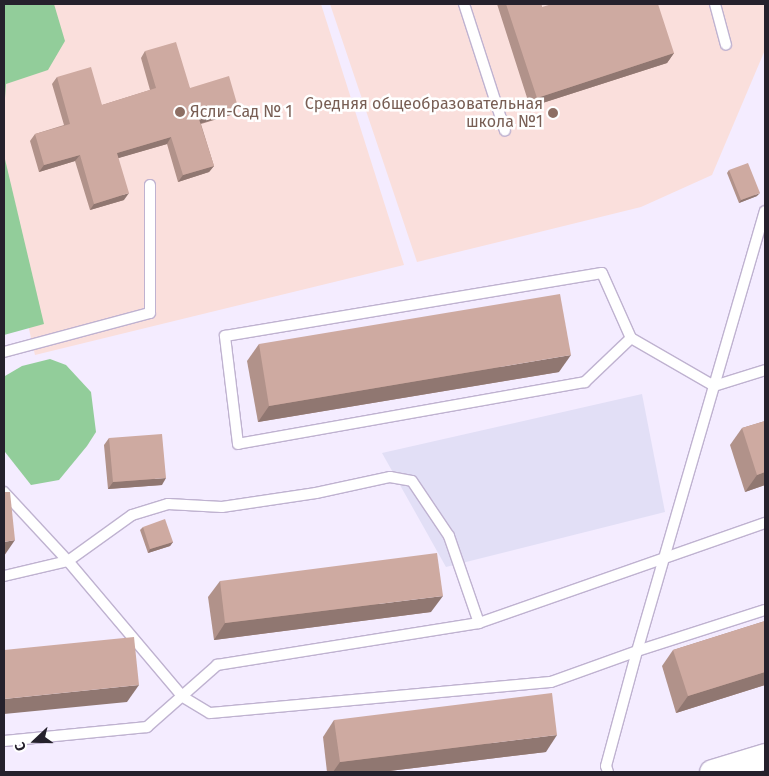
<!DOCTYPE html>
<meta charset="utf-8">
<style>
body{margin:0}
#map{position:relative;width:769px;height:776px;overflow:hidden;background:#f4ecff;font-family:"Fira Sans",sans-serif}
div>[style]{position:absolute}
.industrial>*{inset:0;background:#e2dff6}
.education>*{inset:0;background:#fadfdc}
.forest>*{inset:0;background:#92cd9a}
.roads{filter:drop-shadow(1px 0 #bfb2d0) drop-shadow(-1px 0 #bfb2d0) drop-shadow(0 1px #bfb2d0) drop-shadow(0 -1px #bfb2d0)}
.service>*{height:10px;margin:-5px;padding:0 5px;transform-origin:5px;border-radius:5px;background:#fff}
.tertiary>*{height:25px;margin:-12.5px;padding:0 12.5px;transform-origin:12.5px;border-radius:12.5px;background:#fff}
.wall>*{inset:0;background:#b1928a}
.shaded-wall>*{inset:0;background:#907771}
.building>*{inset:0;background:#ceaaa1}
.dots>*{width:14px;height:14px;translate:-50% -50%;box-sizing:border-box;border:2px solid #fff;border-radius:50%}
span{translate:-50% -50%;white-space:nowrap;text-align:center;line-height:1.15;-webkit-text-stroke:5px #fff;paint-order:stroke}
.education-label{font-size:16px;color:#785e54}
.right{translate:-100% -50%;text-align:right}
.left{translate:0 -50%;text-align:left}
.frame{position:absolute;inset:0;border:5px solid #25212c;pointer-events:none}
.north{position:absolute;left:10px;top:716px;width:50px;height:50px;-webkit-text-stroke:4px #fff;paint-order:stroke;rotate:249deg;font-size:14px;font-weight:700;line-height:20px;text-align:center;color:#25212c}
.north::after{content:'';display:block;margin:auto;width:18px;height:22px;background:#25212c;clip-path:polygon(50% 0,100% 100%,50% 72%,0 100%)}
</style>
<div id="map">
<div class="industrial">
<i style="clip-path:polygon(642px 394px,665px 512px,446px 567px,382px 453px)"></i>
</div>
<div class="education">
<i style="clip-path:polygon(4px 4px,321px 4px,404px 265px,35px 355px,4px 221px)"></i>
<i style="clip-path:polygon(330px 4px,765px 4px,765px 50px,712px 175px,641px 207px,417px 262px)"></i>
</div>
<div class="forest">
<i style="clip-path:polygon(4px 4px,54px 4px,65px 41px,48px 70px,6px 84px,4px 112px)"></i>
<i style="clip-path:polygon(4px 155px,44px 324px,4px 335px)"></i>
<i style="clip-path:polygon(50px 359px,66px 365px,91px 392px,96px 432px,87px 446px,59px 480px,31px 485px,5px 452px,4px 379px,5px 376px,22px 366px)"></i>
</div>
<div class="roads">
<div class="service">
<i style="left:464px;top:4px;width:133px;rotate:72.1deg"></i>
<i style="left:715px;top:4px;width:42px;rotate:75deg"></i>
<i style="left:631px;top:338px;width:64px;rotate:136.3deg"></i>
<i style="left:585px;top:382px;width:352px;rotate:169.9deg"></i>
<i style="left:238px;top:444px;width:109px;rotate:-96.9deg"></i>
<i style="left:225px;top:336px;width:382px;rotate:-9.5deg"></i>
<i style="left:602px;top:273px;width:71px;rotate:66deg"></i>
<i style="left:631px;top:338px;width:96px;rotate:30deg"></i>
<i style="left:714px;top:386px;width:53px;rotate:-17.4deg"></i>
<i style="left:4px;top:352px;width:151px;rotate:-15deg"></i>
<i style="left:150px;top:313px;width:128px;rotate:-90deg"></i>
<i style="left:4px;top:492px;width:94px;rotate:47.2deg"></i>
<i style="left:68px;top:561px;width:178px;rotate:49.8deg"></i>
<i style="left:183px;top:697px;width:31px;rotate:31deg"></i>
<i style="left:210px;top:713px;width:342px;rotate:-5.2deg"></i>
<i style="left:551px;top:682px;width:91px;rotate:-19.8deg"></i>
<i style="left:637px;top:651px;width:134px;rotate:-17.8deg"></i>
<i style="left:4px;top:576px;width:66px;rotate:-13.2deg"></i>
<i style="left:68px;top:561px;width:79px;rotate:-35.7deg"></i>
<i style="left:132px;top:515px;width:38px;rotate:-17deg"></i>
<i style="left:168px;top:504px;width:54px;rotate:3.2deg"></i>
<i style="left:222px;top:507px;width:95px;rotate:-8.5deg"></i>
<i style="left:316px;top:493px;width:76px;rotate:-12.2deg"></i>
<i style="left:390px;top:477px;width:22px;rotate:10deg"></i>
<i style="left:412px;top:481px;width:66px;rotate:56.1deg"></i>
<i style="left:449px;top:536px;width:92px;rotate:71deg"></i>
<i style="left:4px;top:741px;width:144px;rotate:-5.6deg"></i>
<i style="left:147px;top:727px;width:94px;rotate:-41.5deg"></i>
<i style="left:217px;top:665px;width:265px;rotate:-9.1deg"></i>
<i style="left:479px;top:623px;width:303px;rotate:-19.3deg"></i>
<i style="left:608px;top:772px;width:6px;rotate:-108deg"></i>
<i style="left:606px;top:766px;width:119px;rotate:-74.9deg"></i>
<i style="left:637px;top:651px;width:458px;rotate:-73.8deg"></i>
</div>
<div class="tertiary">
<i style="left:712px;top:772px;width:55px;rotate:-16.8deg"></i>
</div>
</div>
<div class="wall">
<i style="clip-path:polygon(497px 4px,541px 4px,542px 7px,674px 53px,667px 63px,530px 107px)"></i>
<i style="clip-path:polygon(145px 51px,190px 88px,238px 107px,234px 114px,201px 124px,214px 166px,209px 172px,178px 182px,167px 144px,118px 158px,124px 200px,90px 210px,75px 161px,39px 172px,30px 141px,35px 134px,64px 125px,52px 84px,57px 77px,102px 105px,150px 90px,141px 58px)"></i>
<i style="clip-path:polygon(729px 170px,757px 196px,739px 203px,727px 173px)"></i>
<i style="clip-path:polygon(259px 344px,559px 372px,258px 422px,247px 361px)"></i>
<i style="clip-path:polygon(765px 421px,765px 485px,745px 492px,730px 445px,742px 428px)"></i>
<i style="clip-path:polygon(109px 438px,162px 485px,108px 489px,104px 445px)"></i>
<i style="clip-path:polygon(143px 527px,173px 542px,170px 546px,148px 553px,140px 530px)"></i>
<i style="clip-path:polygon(220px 581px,431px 612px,214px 640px,208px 597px)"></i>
<i style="clip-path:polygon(765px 621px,765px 685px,676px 713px,662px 666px,673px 650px)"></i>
<i style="clip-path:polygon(334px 720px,546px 752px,381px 772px,327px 772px,323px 737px)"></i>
</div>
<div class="shaded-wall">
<i style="clip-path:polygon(674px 53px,667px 63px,530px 107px,537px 98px)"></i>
<i style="clip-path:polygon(238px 107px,234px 114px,195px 125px,199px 119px)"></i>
<i style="clip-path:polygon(171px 137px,167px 144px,112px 160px,117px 153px)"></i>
<i style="clip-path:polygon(80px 155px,75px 161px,39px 172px,44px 165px)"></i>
<i style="clip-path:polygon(214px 166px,209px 172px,178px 182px,183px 175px)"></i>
<i style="clip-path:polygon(129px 193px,124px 200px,90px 210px,94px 204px)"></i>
<i style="clip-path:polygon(760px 193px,757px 196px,739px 203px,741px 200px)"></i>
<i style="clip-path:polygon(571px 355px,559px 372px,258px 422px,269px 406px)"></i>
<i style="clip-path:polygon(765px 472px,765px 485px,745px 492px,757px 475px)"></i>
<i style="clip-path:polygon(166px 478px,162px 485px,108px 489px,113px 482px)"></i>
<i style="clip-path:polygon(15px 540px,4px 556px,4px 542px)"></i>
<i style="clip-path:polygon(173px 542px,170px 546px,148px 553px,150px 549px)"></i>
<i style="clip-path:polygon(443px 596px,431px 612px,214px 640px,225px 623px)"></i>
<i style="clip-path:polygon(765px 672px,765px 685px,676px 713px,688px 696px)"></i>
<i style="clip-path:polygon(139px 685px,127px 702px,4px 714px,4px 699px)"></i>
<i style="clip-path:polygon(557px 735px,546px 752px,381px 772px,333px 772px,340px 762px)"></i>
</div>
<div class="building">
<i style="clip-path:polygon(506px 4px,541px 4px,542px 7px,552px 4px,658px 4px,674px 53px,537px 98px)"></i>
<i style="clip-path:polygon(176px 42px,190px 88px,229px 76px,238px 107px,199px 119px,214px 166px,183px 175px,171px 137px,117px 153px,129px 193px,94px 204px,80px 155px,44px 165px,35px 134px,70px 124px,57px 77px,91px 67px,102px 105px,156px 88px,145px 51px)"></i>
<i style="clip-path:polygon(748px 163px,760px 193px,741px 200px,729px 170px)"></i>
<i style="clip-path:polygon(560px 294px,571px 355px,269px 406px,259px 344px)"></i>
<i style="clip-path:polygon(765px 421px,765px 472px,757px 475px,742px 428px)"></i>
<i style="clip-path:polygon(162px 434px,166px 478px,113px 482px,109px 438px)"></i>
<i style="clip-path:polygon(4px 492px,10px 492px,15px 540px,4px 542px)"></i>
<i style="clip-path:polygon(165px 519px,173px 542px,150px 549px,143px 527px)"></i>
<i style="clip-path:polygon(437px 553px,443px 596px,225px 623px,220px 581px)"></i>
<i style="clip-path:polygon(765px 621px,765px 672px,688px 696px,673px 650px)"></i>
<i style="clip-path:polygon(134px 637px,139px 685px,4px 699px,4px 650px)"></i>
<i style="clip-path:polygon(552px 693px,557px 735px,340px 762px,334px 720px)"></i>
</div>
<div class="dots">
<i style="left:180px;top:112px;background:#8d6e63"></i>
<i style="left:553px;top:113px;background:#8d6e63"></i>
</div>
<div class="education-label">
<span class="right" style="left:543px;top:113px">Средняя общеобразовательная<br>школа №1</span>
<span class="left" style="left:190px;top:112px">Ясли-Сад № 1</span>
</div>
<div class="frame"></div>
<div class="north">С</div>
</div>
